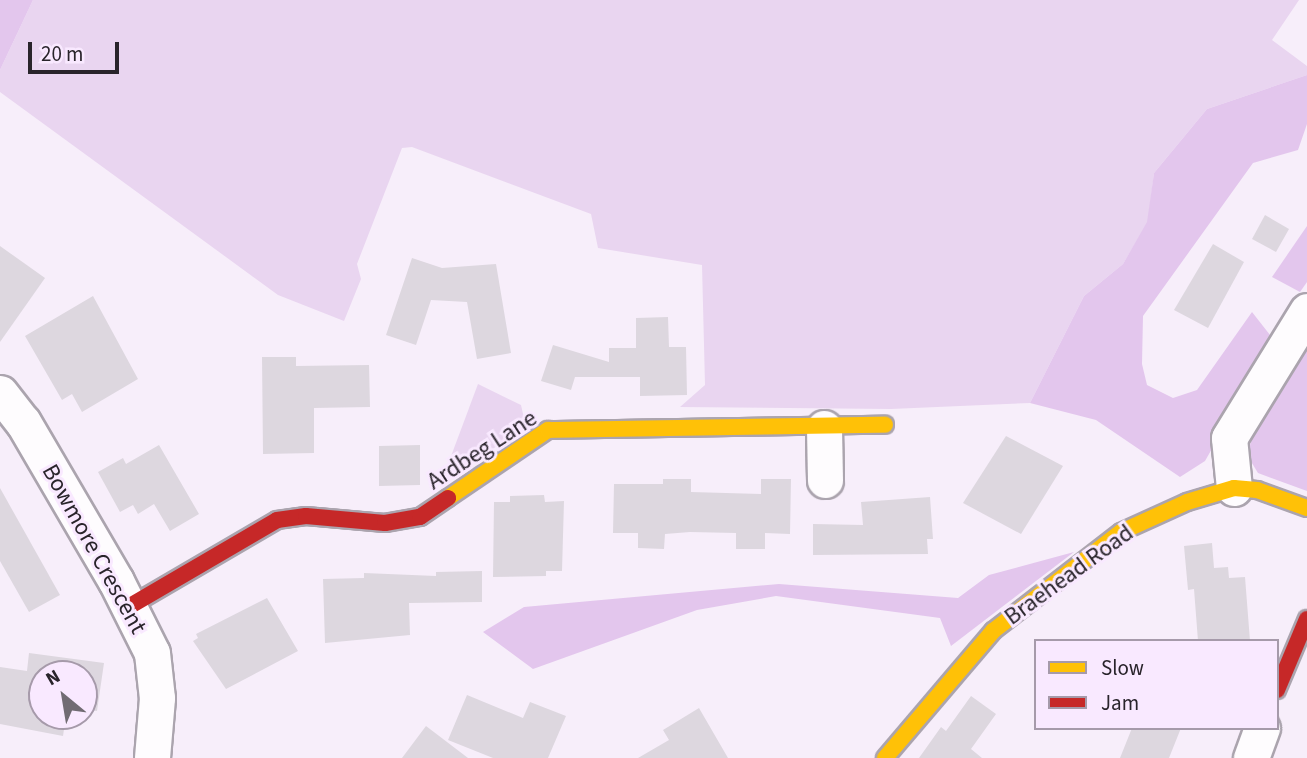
<!DOCTYPE html>
<style>
body{margin:0}
#map{position:relative;width:1307px;height:758px;overflow:hidden;background:#f7eefa;font-family:"Source Sans 3",sans-serif}
div>[style]{position:absolute}
.green>*{inset:0;background:#e9d5f0}
.forest>*{inset:0;background:#e3c6ed}
.building>*{inset:0;background:#ddd7df}
.roads{filter:drop-shadow(2px 0 #aba4ae) drop-shadow(-2px 0 #aba4ae) drop-shadow(0 2px #aba4ae) drop-shadow(0 -2px #aba4ae)}
.street>*{height:35px;margin:-17.5px;padding:0 17.5px;transform-origin:17.5px;border-radius:17.5px;background:#fefcfe}
.slow>*{height:16px;margin:-8px;padding:0 8px;transform-origin:8px;border-radius:8px;background:#ffc107}
.jam>*{height:16px;margin:-8px;padding:0 8px;transform-origin:8px;border-radius:8px;background:#c62828}
span{translate:-50% -50%;white-space:nowrap;text-align:center;line-height:1.15;-webkit-text-stroke:6px #f9e9ff;paint-order:stroke}
.street-label{font-size:24px;color:#29242b}
.legend{position:absolute;left:1034px;top:639px;width:245px;height:91px;box-sizing:border-box;background:#f9e9ff;border:2px solid #a69aaa;margin:0;padding:9px 12px;list-style:none;font-size:21px;color:#29242b}
.legend li{display:flex;align-items:center;gap:14px;height:35px}
.legend b{width:35px;border:2px solid #a69aaa}
.north{position:absolute;left:28px;top:660px;width:70px;height:70px;box-sizing:border-box;background:#f9e9ff;border:2px solid #a69aaa;border-radius:50%;rotate:330deg;font-size:19px;font-weight:700;line-height:28px;text-align:center;color:#29242b}
.north::after{content:'';display:block;margin:auto;width:24px;height:32px;background:#716b73;clip-path:polygon(50% 0,100% 100%,50% 72%,0 100%)}
.scale{position:absolute;left:28px;top:42px;width:91px;height:32px;box-sizing:border-box;border:4px solid #29242b;border-top:0;padding-left:9px;font-size:21px;line-height:24px;white-space:nowrap;color:#29242b;-webkit-text-stroke:5px #f9e9ff;paint-order:stroke}
</style>
<div id="map">
<div class="green">
<i style="clip-path:polygon(33px 0,1299px 0,1272px 40px,1307px 66px,1307px 75px,1207px 109px,1154px 173px,1148px 222px,1123px 264px,1084px 296px,1030px 403px,891px 409px,680px 407px,705px 385px,702px 265px,598px 248px,591px 214px,412px 147px,402px 148px,357px 264px,361px 279px,344px 321px,278px 295px,0 92px,0 70px)"></i>
<i style="clip-path:polygon(478px 384px,521px 405px,526px 427px,441px 483px)"></i>
</div>
<div class="forest">
<i style="clip-path:polygon(0 0,33px 0,0 70px)"></i>
<i style="clip-path:polygon(1307px 75px,1307px 124px,1298px 150px,1253px 163px,1143px 316px,1142px 364px,1147px 385px,1173px 398px,1197px 390px,1252px 312px,1274px 340px,1205px 461px,1180px 477px,1096px 420px,1030px 403px,1084px 296px,1123px 264px,1147px 222px,1154px 173px,1207px 109px)"></i>
<i style="clip-path:polygon(1307px 226px,1307px 282px,1300px 292px,1272px 277px)"></i>
<i style="clip-path:polygon(1307px 332px,1307px 491px,1258px 473px,1247px 455px,1260px 412px)"></i>
<i style="clip-path:polygon(1074px 552px,951px 646px,940px 618px,776px 596px,697px 610px,533px 669px,483px 632px,524px 607px,779px 584px,958px 598px,989px 575px)"></i>
</div>
<div class="building">
<i style="clip-path:polygon(1265px 215px,1289px 229px,1276px 252px,1252px 239px)"></i>
<i style="clip-path:polygon(1213px 244px,1244px 262px,1208px 328px,1174px 310px)"></i>
<i style="clip-path:polygon(0 246px,45px 278px,0 342px)"></i>
<i style="clip-path:polygon(412px 258px,442px 268px,496px 264px,511px 353px,477px 359px,467px 302px,431px 300px,416px 345px,386px 335px)"></i>
<i style="clip-path:polygon(93px 296px,138px 379px,82px 412px,72px 394px,62px 400px,25px 336px)"></i>
<i style="clip-path:polygon(668px 317px,669px 347px,686px 347px,687px 395px,640px 396px,640px 377px,575px 377px,571px 390px,541px 381px,553px 345px,609px 362px,609px 348px,636px 348px,636px 318px)"></i>
<i style="clip-path:polygon(262px 357px,296px 357px,296px 366px,369px 365px,370px 407px,314px 408px,314px 453px,263px 454px)"></i>
<i style="clip-path:polygon(1006px 436px,1063px 466px,1021px 534px,963px 503px)"></i>
<i style="clip-path:polygon(159px 445px,199px 514px,170px 531px,154px 504px,138px 514px,133px 505px,120px 512px,98px 472px,123px 458px,126px 464px)"></i>
<i style="clip-path:polygon(420px 445px,420px 485px,379px 486px,379px 446px)"></i>
<i style="clip-path:polygon(663px 479px,691px 479px,691px 492px,761px 494px,761px 479px,791px 479px,790px 534px,765px 533px,765px 549px,736px 549px,736px 533px,690px 532px,665px 534px,664px 549px,638px 548px,638px 533px,613px 533px,614px 484px,663px 484px)"></i>
<i style="clip-path:polygon(0 488px,60px 595px,29px 612px,0 561px)"></i>
<i style="clip-path:polygon(544px 495px,545px 502px,564px 501px,562px 571px,546px 571px,546px 576px,493px 577px,494px 502px,510px 502px,510px 496px)"></i>
<i style="clip-path:polygon(930px 497px,933px 539px,927px 539px,928px 554px,813px 555px,813px 524px,863px 525px,861px 502px)"></i>
<i style="clip-path:polygon(1212px 543px,1214px 568px,1228px 567px,1229px 578px,1245px 577px,1250px 641px,1198px 641px,1194px 589px,1188px 590px,1184px 546px)"></i>
<i style="clip-path:polygon(482px 571px,482px 602px,409px 603px,410px 635px,325px 643px,323px 579px,364px 578px,364px 573px,436px 576px,436px 572px)"></i>
<i style="clip-path:polygon(267px 598px,298px 651px,226px 689px,193px 641px,198px 638px,196px 634px)"></i>
<i style="clip-path:polygon(29px 653px,104px 663px,97px 711px,84px 709px,84px 674px,42px 674px,42px 716px,66px 716px,63px 736px,0 724px,0 667px,27px 671px)"></i>
<i style="clip-path:polygon(467px 695px,523px 718px,530px 702px,566px 716px,548px 758px,493px 758px,448px 740px)"></i>
<i style="clip-path:polygon(971px 696px,996px 714px,971px 749px,982px 758px,919px 758px,941px 727px,946px 731px)"></i>
<i style="clip-path:polygon(699px 708px,728px 758px,638px 758px,669px 740px,663px 730px)"></i>
<i style="clip-path:polygon(426px 726px,468px 758px,402px 758px)"></i>
<i style="clip-path:polygon(1132px 728px,1181px 728px,1169px 758px,1120px 758px)"></i>
</div>
<div class="roads">
<div class="street">
<i style="left:0;top:393px;width:37px;rotate:52deg"></i>
<i style="left:23px;top:422px;width:184px;rotate:59.7deg"></i>
<i style="left:116px;top:581px;width:80px;rotate:63.4deg"></i>
<i style="left:152px;top:653px;width:45px;rotate:83.7deg"></i>
<i style="left:157px;top:698px;width:60px;rotate:94.8deg"></i>
<i style="left:824px;top:428px;width:52px;rotate:88.9deg"></i>
<i style="left:1234px;top:488px;width:50px;rotate:-95.7deg"></i>
<i style="left:1229px;top:438px;width:149px;rotate:-58.4deg"></i>
<i style="left:1251px;top:758px;width:32px;rotate:-70deg"></i>
</div>
<div class="slow">
<i style="left:448px;top:498px;width:121px;rotate:-34.2deg"></i>
<i style="left:548px;top:430px;width:337px;rotate:-0.9deg"></i>
<i style="left:885px;top:758px;width:167px;rotate:-49.6deg"></i>
<i style="left:993px;top:631px;width:162px;rotate:-37.7deg"></i>
<i style="left:1121px;top:532px;width:72px;rotate:-24.4deg"></i>
<i style="left:1187px;top:502px;width:49px;rotate:-16.6deg"></i>
<i style="left:1234px;top:488px;width:23px;rotate:5deg"></i>
<i style="left:1257px;top:490px;width:53px;rotate:19.8deg"></i>
</div>
<div class="jam">
<i style="left:130px;top:606px;width:170px;rotate:-30.3deg"></i>
<i style="left:277px;top:520px;width:29px;rotate:-8deg"></i>
<i style="left:306px;top:516px;width:79px;rotate:5.1deg"></i>
<i style="left:385px;top:523px;width:36px;rotate:-10deg"></i>
<i style="left:420px;top:517px;width:34px;rotate:-34deg"></i>
<i style="left:1277px;top:690px;width:77px;rotate:-67.1deg"></i>
</div>
</div>
<div class="street-label">
<span style="left:482px;top:450px;rotate:-33deg">Ardbeg Lane</span>
<span style="left:94px;top:549px;rotate:61deg">Bowmore Crescent</span>
<span style="left:1069px;top:575px;rotate:-36deg">Braehead Road</span>
</div>
<ul class="legend">
<li><b style="height:9px;background:#ffc107"></b>Slow</li>
<li><b style="height:9px;background:#c62828"></b>Jam</li>
</ul>
<div class="north">N</div>
<div class="scale">20 m</div>
</div>
